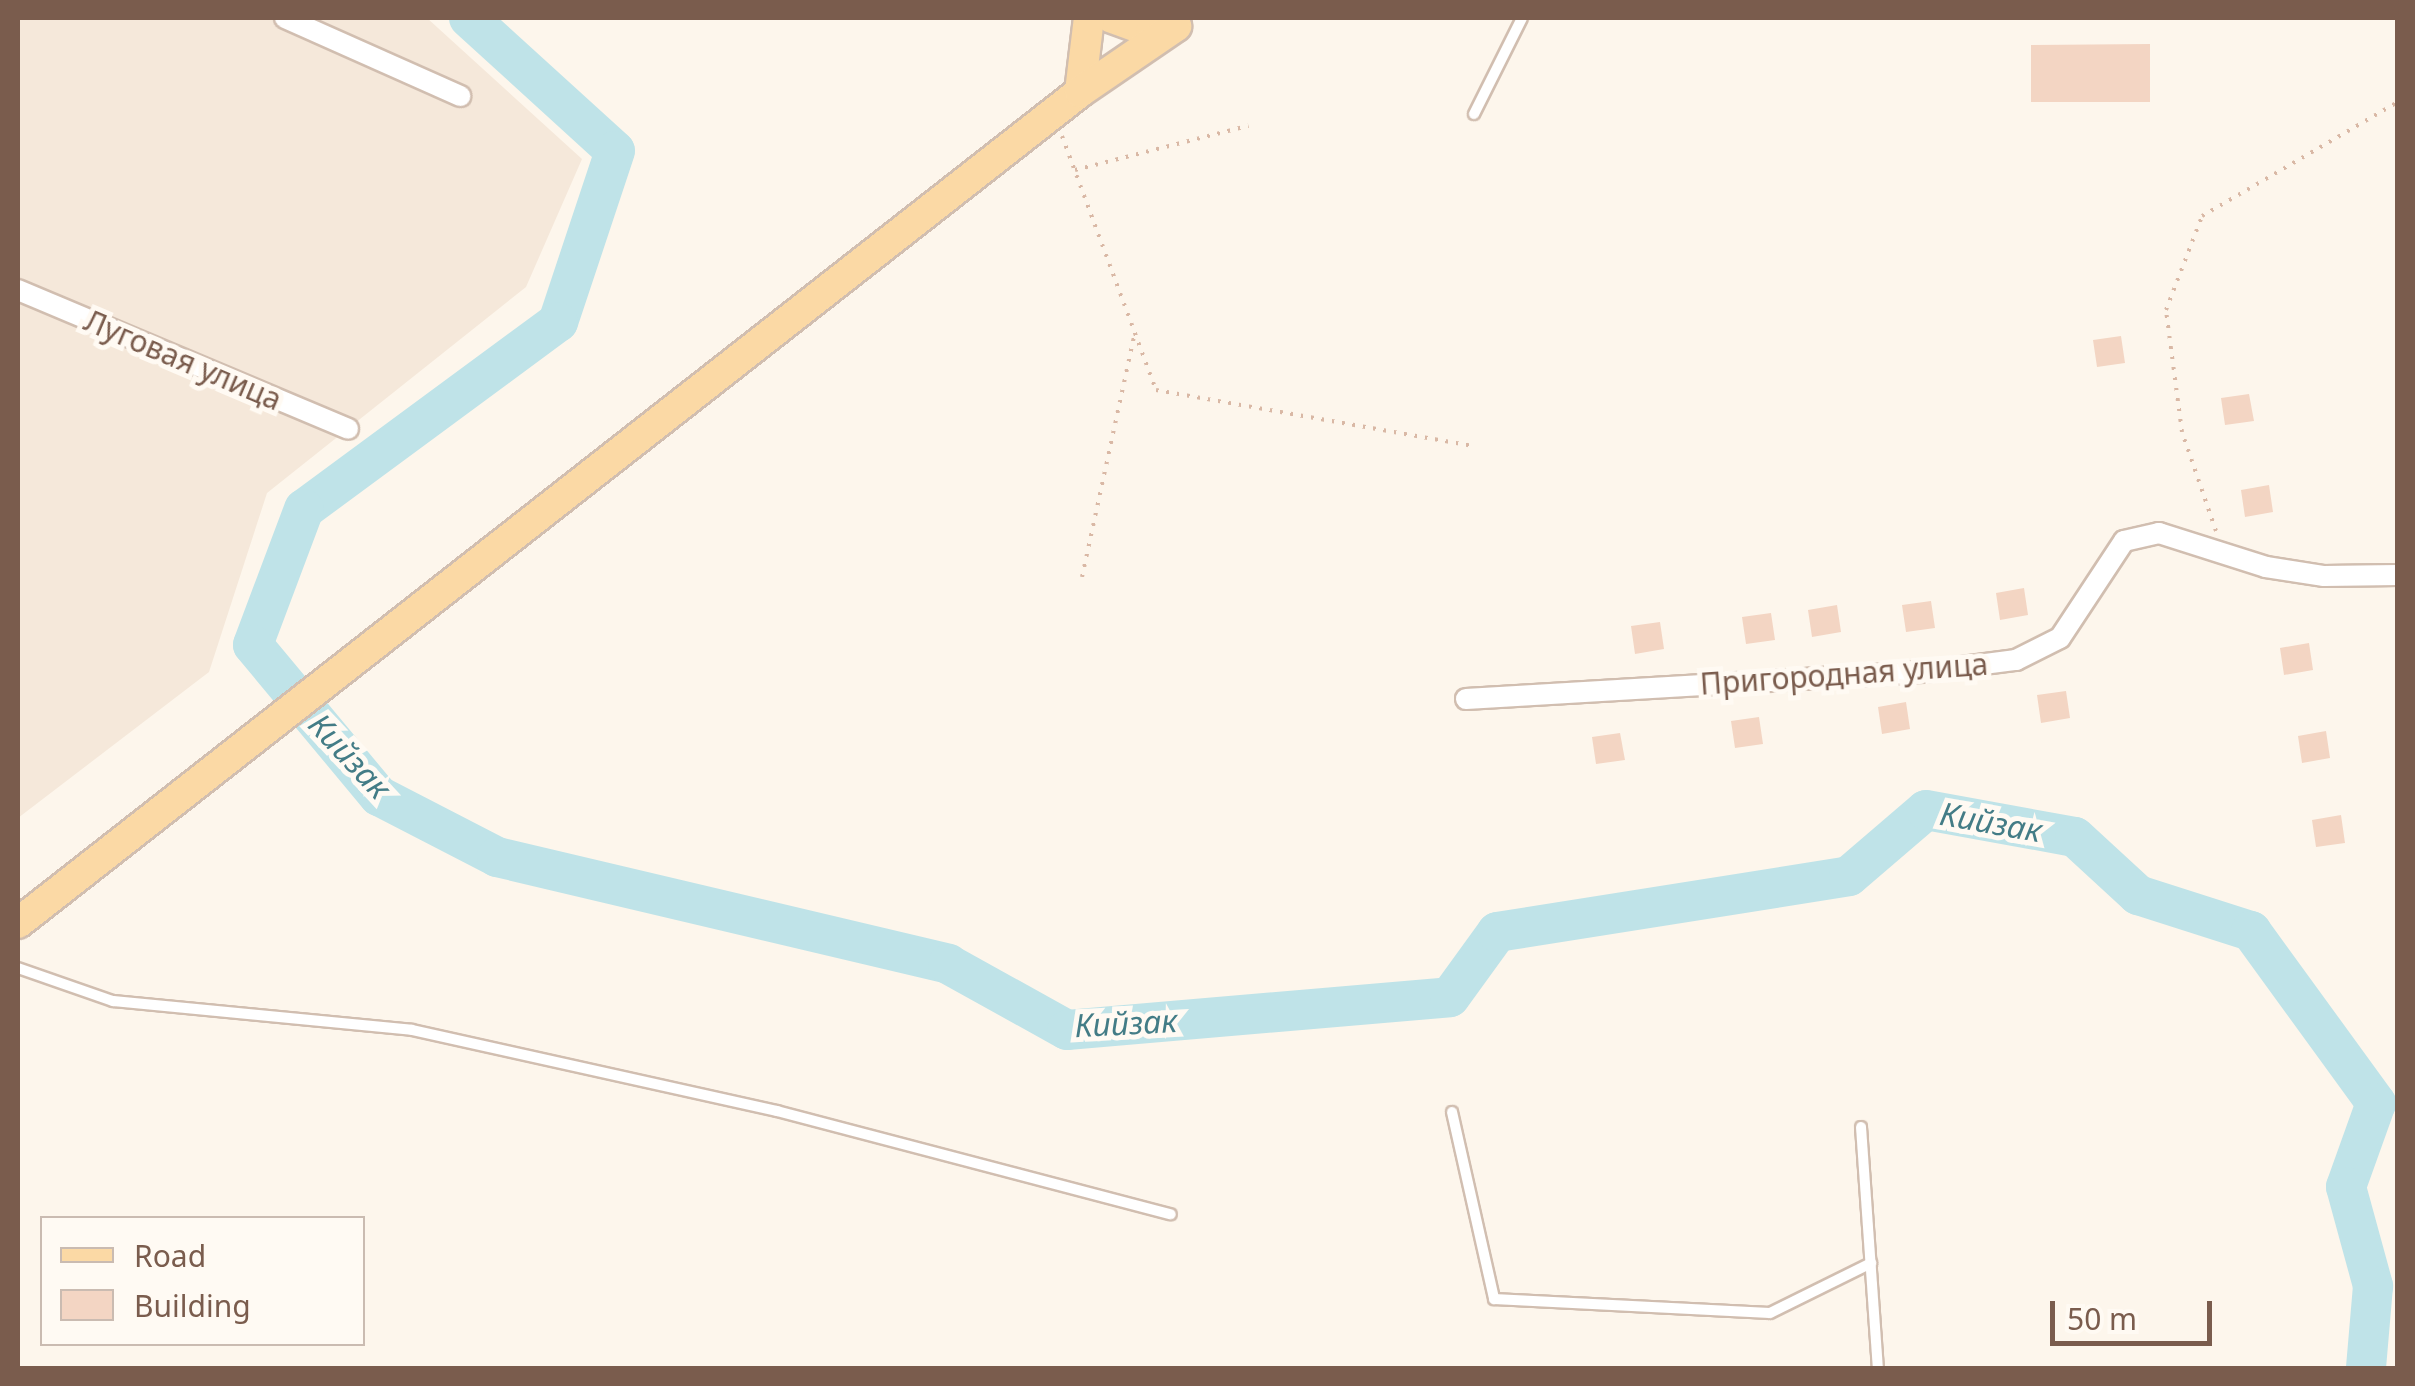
<!DOCTYPE html>
<meta charset="utf-8">
<style>
body{margin:0}
#map{position:relative;width:2415px;height:1386px;overflow:hidden;background:#fdf6ec;font-family:"Noto Sans",sans-serif}
div>[style]{position:absolute}
.residential>*{inset:0;background:#f5e8da}
.river>*{height:40px;margin:-20px;padding:0 20px;transform-origin:20px;border-radius:20px;background:#bfe3e8}
.building>*{inset:0;background:#f3d5c3}
.path>*{height:4px;margin-top:-2px;transform-origin:0;background:repeating-linear-gradient(90deg,#d9b8a5 0 2.5px,transparent 0 10.5px)}
.roads{filter:drop-shadow(2px 0 #d1beb0) drop-shadow(-2px 0 #d1beb0) drop-shadow(0 2px #d1beb0) drop-shadow(0 -2px #d1beb0)}
.lane>*{height:10px;margin:-5px;padding:0 5px;transform-origin:5px;border-radius:5px;background:#fff}
.street>*{height:20px;margin:-10px;padding:0 10px;transform-origin:10px;border-radius:10px;background:#fff}
.primary>*{height:30px;margin:-15px;padding:0 15px;transform-origin:15px;border-radius:15px;background:#fbd9a5}
span{translate:-50% -50%;white-space:nowrap;text-align:center;line-height:1.15;-webkit-text-stroke:10px #fffaf3;paint-order:stroke}
.street-label{font-size:30px;color:#7a5c4d}
.water-label{font-size:32px;color:#437c86;font-style:italic}
.frame{position:absolute;inset:0;border:20px solid #7a5c4d;pointer-events:none}
.legend{position:absolute;left:40px;top:1216px;width:325px;height:130px;box-sizing:border-box;background:#fffaf3;border:2px solid #cabbb1;margin:0;padding:12px 18px;list-style:none;font-size:30px;color:#7a5c4d}
.legend li{display:flex;align-items:center;gap:20px;height:50px}
.legend b{width:50px;border:2px solid #cabbb1}
.scale{position:absolute;left:2050px;top:1301px;width:162px;height:45px;box-sizing:border-box;border:5px solid #7a5c4d;border-top:0;padding-left:12px;font-size:30px;line-height:35px;white-space:nowrap;color:#7a5c4d;-webkit-text-stroke:8px #fffaf3;paint-order:stroke}
</style>
<div id="map">
<div class="residential">
<i style="clip-path:polygon(18px 18px,427px 18px,582px 159px,526px 287px,267px 493px,209px 672px,18px 818px)"></i>
</div>
<div class="river">
<i style="left:469px;top:18px;width:197px;rotate:42.3deg"></i>
<i style="left:615px;top:151px;width:180px;rotate:108.4deg"></i>
<i style="left:558px;top:322px;width:315px;rotate:143.6deg"></i>
<i style="left:304px;top:509px;width:145px;rotate:110.6deg"></i>
<i style="left:253px;top:645px;width:197px;rotate:50.2deg"></i>
<i style="left:379px;top:796px;width:133px;rotate:27.3deg"></i>
<i style="left:497px;top:857px;width:464px;rotate:13.3deg"></i>
<i style="left:948px;top:964px;width:136px;rotate:29deg"></i>
<i style="left:1067px;top:1030px;width:384px;rotate:-4.9deg"></i>
<i style="left:1450px;top:997px;width:80px;rotate:-54.1deg"></i>
<i style="left:1497px;top:932px;width:356px;rotate:-9deg"></i>
<i style="left:1849px;top:876px;width:101px;rotate:-40.6deg"></i>
<i style="left:1926px;top:810px;width:151px;rotate:10.3deg"></i>
<i style="left:2075px;top:837px;width:86px;rotate:42.6deg"></i>
<i style="left:2138px;top:895px;width:119px;rotate:17.7deg"></i>
<i style="left:2251px;top:931px;width:213px;rotate:54deg"></i>
<i style="left:2376px;top:1103px;width:89px;rotate:109.7deg"></i>
<i style="left:2346px;top:1187px;width:103px;rotate:74.7deg"></i>
<i style="left:2373px;top:1286px;width:82px;rotate:94.9deg"></i>
</div>
<div class="building">
<i style="clip-path:polygon(2150px 44px,2150px 102px,2031px 102px,2031px 45px)"></i>
<i style="clip-path:polygon(2121px 336px,2125px 363px,2097px 367px,2093px 340px)"></i>
<i style="clip-path:polygon(2249px 394px,2254px 421px,2225px 425px,2221px 398px)"></i>
<i style="clip-path:polygon(2269px 485px,2273px 512px,2245px 517px,2241px 490px)"></i>
<i style="clip-path:polygon(2024px 588px,2028px 615px,2000px 620px,1996px 593px)"></i>
<i style="clip-path:polygon(1931px 601px,1935px 628px,1906px 632px,1902px 605px)"></i>
<i style="clip-path:polygon(1837px 605px,1841px 632px,1812px 637px,1808px 610px)"></i>
<i style="clip-path:polygon(1771px 613px,1775px 640px,1746px 644px,1742px 617px)"></i>
<i style="clip-path:polygon(1660px 622px,1664px 649px,1635px 654px,1631px 626px)"></i>
<i style="clip-path:polygon(2309px 643px,2313px 670px,2284px 675px,2280px 648px)"></i>
<i style="clip-path:polygon(2066px 691px,2070px 718px,2041px 723px,2037px 695px)"></i>
<i style="clip-path:polygon(1906px 702px,1910px 729px,1882px 734px,1878px 707px)"></i>
<i style="clip-path:polygon(1759px 717px,1763px 744px,1735px 748px,1731px 721px)"></i>
<i style="clip-path:polygon(2326px 731px,2330px 758px,2302px 763px,2298px 736px)"></i>
<i style="clip-path:polygon(1620px 733px,1625px 760px,1596px 764px,1592px 737px)"></i>
<i style="clip-path:polygon(2341px 815px,2345px 843px,2316px 847px,2312px 820px)"></i>
</div>
<div class="path">
<i style="left:1062px;top:136px;width:271px;rotate:69.7deg"></i>
<i style="left:1156px;top:390px;width:322px;rotate:10deg"></i>
<i style="left:1075px;top:170px;width:179px;rotate:-14.3deg"></i>
<i style="left:2216px;top:531px;width:105px;rotate:-109deg"></i>
<i style="left:2182px;top:432px;width:123px;rotate:-97.5deg"></i>
<i style="left:2166px;top:310px;width:101px;rotate:-69deg"></i>
<i style="left:2202px;top:216px;width:227px;rotate:-30.2deg"></i>
<i style="left:1082px;top:577px;width:251px;rotate:-77.8deg"></i>
</div>
<div class="roads">
<div class="lane">
<i style="left:1474px;top:114px;width:107px;rotate:-63.4deg"></i>
<i style="left:18px;top:968px;width:101px;rotate:19.2deg"></i>
<i style="left:113px;top:1001px;width:300px;rotate:5.5deg"></i>
<i style="left:412px;top:1030px;width:374px;rotate:12.5deg"></i>
<i style="left:777px;top:1111px;width:407px;rotate:14.7deg"></i>
<i style="left:1452px;top:1112px;width:192px;rotate:77.3deg"></i>
<i style="left:1494px;top:1299px;width:276px;rotate:2.9deg"></i>
<i style="left:1770px;top:1313px;width:113px;rotate:-26.3deg"></i>
<i style="left:1861px;top:1127px;width:242px;rotate:86deg"></i>
</div>
<div class="street">
<i style="left:285px;top:18px;width:192px;rotate:24deg"></i>
<i style="left:18px;top:290px;width:358px;rotate:22.8deg"></i>
<i style="left:1466px;top:699px;width:457px;rotate:-3.4deg"></i>
<i style="left:1922px;top:672px;width:95px;rotate:-7.3deg"></i>
<i style="left:2016px;top:660px;width:49px;rotate:-26.6deg"></i>
<i style="left:2060px;top:638px;width:116px;rotate:-56.6deg"></i>
<i style="left:2124px;top:541px;width:36px;rotate:-13deg"></i>
<i style="left:2159px;top:533px;width:112px;rotate:17.6deg"></i>
<i style="left:2266px;top:567px;width:59px;rotate:8.8deg"></i>
<i style="left:2324px;top:576px;width:74px;rotate:-0.8deg"></i>
</div>
<div class="primary">
<i style="left:1112px;top:18px;width:41px;rotate:19.7deg"></i>
<i style="left:1151px;top:32px;width:26px;rotate:-13deg"></i>
<i style="left:1080px;top:92px;width:75px;rotate:-83.1deg"></i>
<i style="left:18px;top:923px;width:1348px;rotate:-38.04deg"></i>
<i style="left:1080px;top:92px;width:115px;rotate:-34.4deg"></i>
</div>
</div>
<div class="street-label">
<span style="left:183px;top:360px;rotate:23deg">Луговая улица</span>
<span style="left:1844px;top:674px;rotate:-4deg">Пригородная улица</span>
</div>
<div class="water-label">
<span style="left:350px;top:756px;rotate:47deg">Кийзак</span>
<span style="left:1991px;top:822px;rotate:10deg">Кийзак</span>
<span style="left:1126px;top:1023px;rotate:-3deg">Кийзак</span>
</div>
<div class="frame"></div>
<ul class="legend">
<li><b style="height:12px;background:#fbd9a5"></b>Road</li>
<li><b style="height:28px;background:#f3d5c3"></b>Building</li>
</ul>
<div class="scale">50 m</div>
</div>
